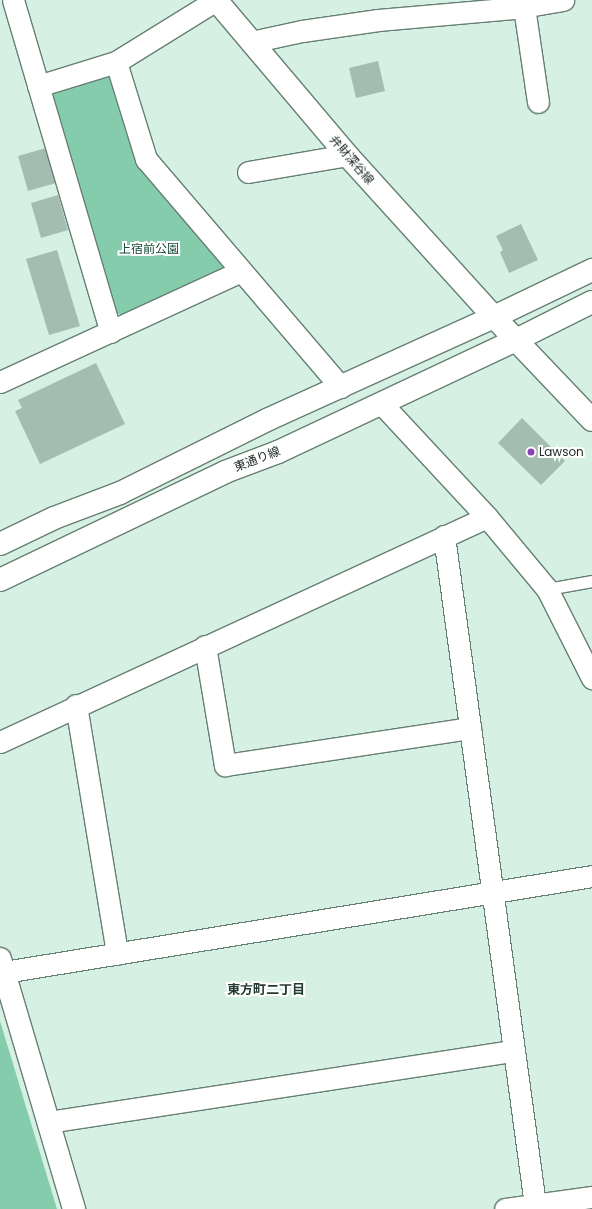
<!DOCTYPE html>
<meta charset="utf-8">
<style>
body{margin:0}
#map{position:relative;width:592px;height:1209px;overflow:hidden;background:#d6f1e4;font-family:Poppins,"Noto Sans JP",sans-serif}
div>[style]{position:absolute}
.green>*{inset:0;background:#85ccac}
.building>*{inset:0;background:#a3beb1}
.roads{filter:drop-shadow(1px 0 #667f73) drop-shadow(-1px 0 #667f73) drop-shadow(0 1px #667f73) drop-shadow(0 -1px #667f73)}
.service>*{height:11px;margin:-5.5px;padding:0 5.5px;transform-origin:5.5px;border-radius:5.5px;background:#fff}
.minor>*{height:21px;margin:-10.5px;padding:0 10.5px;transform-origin:10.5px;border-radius:10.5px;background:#fff}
.tertiary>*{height:22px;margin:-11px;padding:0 11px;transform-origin:11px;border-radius:11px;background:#fff}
.secondary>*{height:22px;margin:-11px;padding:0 11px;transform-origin:11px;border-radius:11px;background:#fff}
.dots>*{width:11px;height:11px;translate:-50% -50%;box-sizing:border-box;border:2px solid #fff;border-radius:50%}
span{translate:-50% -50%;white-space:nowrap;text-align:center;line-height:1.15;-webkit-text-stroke:4px #fff;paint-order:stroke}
.street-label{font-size:12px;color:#202a25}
.park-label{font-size:12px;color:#154734}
.poi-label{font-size:12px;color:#202a25}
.left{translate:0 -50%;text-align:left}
.neighbourhood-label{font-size:13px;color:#243b31;font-weight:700}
</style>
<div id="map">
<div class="green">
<i style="clip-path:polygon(107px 74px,115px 79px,139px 162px,225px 260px,224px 269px,124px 316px,116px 313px,52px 98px,56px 90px)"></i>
<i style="clip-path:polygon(0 1021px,57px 1209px,0 1209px)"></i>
</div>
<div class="building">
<i style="clip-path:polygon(378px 61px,385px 91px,356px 98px,349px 68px)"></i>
<i style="clip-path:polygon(46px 148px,56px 183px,28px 191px,18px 156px)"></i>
<i style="clip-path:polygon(58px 195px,68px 230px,41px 238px,31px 203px)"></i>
<i style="clip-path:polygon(521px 224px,538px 260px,509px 273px,500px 252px,503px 250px,496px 236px)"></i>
<i style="clip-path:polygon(57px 250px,80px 326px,49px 335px,26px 259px)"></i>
<i style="clip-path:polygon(96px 363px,125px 424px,40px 464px,15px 411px,22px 408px,18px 400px)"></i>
<i style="clip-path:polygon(522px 418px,565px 461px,541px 485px,498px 443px)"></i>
</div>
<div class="roads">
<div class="service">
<i style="left:547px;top:589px;width:46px;rotate:-10.1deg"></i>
</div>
<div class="minor">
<i style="left:13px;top:0;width:346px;rotate:73.6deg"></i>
<i style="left:524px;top:7px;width:96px;rotate:81.6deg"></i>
<i style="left:251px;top:42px;width:52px;rotate:-12.2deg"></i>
<i style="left:302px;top:31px;width:77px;rotate:-8.2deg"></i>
<i style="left:378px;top:20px;width:139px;rotate:-5deg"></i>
<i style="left:516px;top:8px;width:48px;rotate:-9.7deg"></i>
<i style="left:116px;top:62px;width:102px;rotate:72.8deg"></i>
<i style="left:146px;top:159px;width:300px;rotate:49.5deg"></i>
<i style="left:38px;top:86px;width:82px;rotate:-17.1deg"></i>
<i style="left:116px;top:62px;width:118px;rotate:-31.8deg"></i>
<i style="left:248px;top:172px;width:100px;rotate:-9.7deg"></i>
<i style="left:0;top:382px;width:265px;rotate:-24.7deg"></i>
<i style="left:382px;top:404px;width:154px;rotate:47.1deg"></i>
<i style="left:487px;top:517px;width:94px;rotate:50.2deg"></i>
<i style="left:547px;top:589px;width:100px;rotate:63.2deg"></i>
<i style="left:444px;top:536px;width:675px;rotate:82.25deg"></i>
<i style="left:205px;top:646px;width:121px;rotate:80.5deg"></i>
<i style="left:225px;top:765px;width:248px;rotate:-8.6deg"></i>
<i style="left:76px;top:705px;width:252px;rotate:80.6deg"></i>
<i style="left:0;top:742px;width:536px;rotate:-24.8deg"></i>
<i style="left:4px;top:972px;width:596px;rotate:-9.27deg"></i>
<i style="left:48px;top:1122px;width:471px;rotate:-8.7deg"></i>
<i style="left:505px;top:1209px;width:88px;rotate:-7.9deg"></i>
</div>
<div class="tertiary">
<i style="left:0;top:544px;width:60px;rotate:-25.7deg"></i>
<i style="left:54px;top:518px;width:71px;rotate:-20.7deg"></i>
<i style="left:120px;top:493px;width:166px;rotate:-26.4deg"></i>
<i style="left:269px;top:419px;width:247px;rotate:-24.4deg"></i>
<i style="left:0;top:580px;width:250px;rotate:-25.6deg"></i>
<i style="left:225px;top:472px;width:57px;rotate:-20.7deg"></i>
<i style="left:278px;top:452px;width:263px;rotate:-25.2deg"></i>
<i style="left:0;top:959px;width:261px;rotate:73.5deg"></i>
</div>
<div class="secondary">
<i style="left:216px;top:0;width:203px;rotate:49.8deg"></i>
<i style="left:347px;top:155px;width:219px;rotate:47.8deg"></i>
<i style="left:494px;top:317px;width:142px;rotate:46.4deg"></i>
<i style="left:494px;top:317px;width:109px;rotate:-25.6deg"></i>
<i style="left:516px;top:340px;width:85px;rotate:-26.6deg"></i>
</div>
</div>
<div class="dots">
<i style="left:531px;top:452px;background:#8a41b3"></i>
</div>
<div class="street-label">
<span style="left:352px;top:160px;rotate:49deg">弁財深谷線</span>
<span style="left:257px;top:459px;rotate:-21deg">東通り線</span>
</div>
<div class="park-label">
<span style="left:149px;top:249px">上宿前公園</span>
</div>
<div class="poi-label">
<span class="left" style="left:539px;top:452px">Lawson</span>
</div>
<div class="neighbourhood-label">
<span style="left:266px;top:990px">東方町二丁目</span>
</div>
</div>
